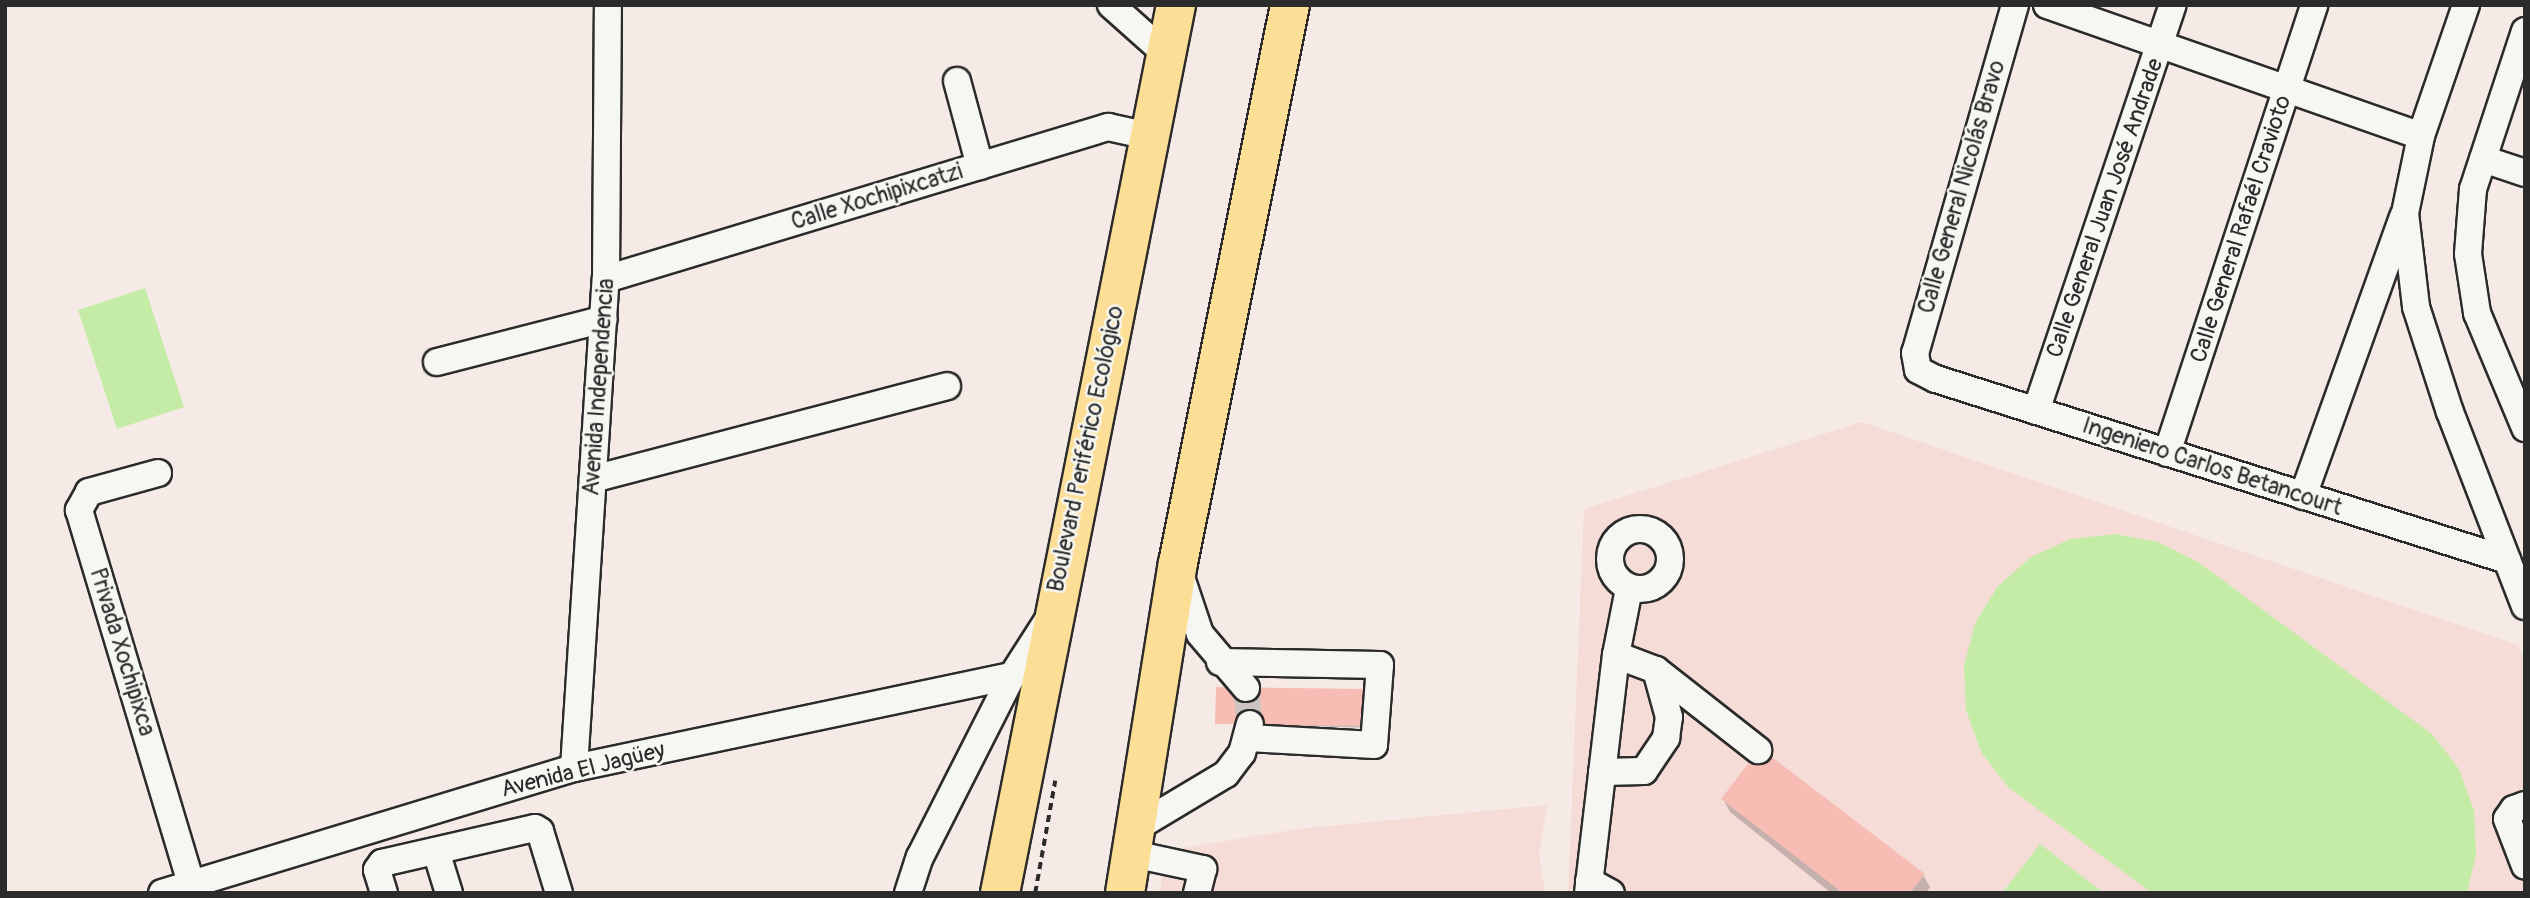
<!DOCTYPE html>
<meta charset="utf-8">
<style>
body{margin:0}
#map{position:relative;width:2530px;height:898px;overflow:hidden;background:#f6eae6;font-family:Pangolin,sans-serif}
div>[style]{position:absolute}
.built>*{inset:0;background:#f6dcd7}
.green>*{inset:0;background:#c4eca7}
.shadow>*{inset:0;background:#0003}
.building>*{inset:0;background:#f7bcb4}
.minor-tunnel>*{height:26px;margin-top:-13px;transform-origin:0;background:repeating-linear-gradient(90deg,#cdc4c1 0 26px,transparent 0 39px)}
.path>*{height:3.5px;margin-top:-1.75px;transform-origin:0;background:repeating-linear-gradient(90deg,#2b2b2b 0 7px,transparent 0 12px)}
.roads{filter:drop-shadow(2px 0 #2b2b2b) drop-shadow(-2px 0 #2b2b2b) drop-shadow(0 2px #2b2b2b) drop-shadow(0 -2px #2b2b2b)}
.minor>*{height:26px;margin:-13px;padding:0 13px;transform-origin:13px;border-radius:13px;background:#f6f6f2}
.minor>.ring{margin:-13px;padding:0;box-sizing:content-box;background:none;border:26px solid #f6f6f2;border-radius:50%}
.highway>*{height:38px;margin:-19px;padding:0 19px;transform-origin:19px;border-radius:19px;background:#fcde96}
span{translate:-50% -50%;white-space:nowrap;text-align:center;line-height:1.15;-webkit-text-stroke:5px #f6f6f2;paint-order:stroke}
.street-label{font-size:23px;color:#2b2b2b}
.frame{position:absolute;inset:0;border:7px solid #2b2b2b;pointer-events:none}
</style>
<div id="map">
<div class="built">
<i style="clip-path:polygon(1862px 422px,2518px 645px,2525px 662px,2525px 893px,1568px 893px,1584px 509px)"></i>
<i style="clip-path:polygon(1547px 805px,1539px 855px,1545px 893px,1160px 893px,1166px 851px,1298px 829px)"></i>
</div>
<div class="green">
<i style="clip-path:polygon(145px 288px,184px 407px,117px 429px,78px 310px)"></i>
<i style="clip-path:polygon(2115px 534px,2158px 542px,2198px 562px,2432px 734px,2459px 769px,2474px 810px,2476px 854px,2467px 893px,2152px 893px,2008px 787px,1981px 752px,1966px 710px,1964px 666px,1975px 623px,1998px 586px,2031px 557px,2071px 539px)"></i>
<i style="clip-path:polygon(2040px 844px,2104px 893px,2002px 893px)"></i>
</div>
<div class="shadow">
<i style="clip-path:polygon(1369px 691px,1370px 728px,1217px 723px)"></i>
<i style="clip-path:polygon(1723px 799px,1923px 875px,1930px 887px,1926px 893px,1831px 893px,1730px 812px)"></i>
</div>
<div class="building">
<i style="clip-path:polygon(1216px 687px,1370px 689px,1369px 726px,1215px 724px)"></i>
<i style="clip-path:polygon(1760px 748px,1925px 874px,1910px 893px,1837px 893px,1839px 890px,1721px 799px)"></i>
</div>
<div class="minor-tunnel">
<i style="left:1246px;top:688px;width:36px;rotate:84deg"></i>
</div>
<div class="path">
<i style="left:1035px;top:893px;width:114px;rotate:-79.9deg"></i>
</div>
<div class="roads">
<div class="minor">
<i style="left:1111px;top:5px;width:74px;rotate:41.7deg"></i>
<i style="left:2015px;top:5px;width:362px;rotate:106deg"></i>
<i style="left:1915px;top:353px;width:17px;rotate:80deg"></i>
<i style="left:1918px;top:370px;width:20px;rotate:27deg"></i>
<i style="left:1936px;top:379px;width:599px;rotate:17.59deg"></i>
<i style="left:2047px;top:5px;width:396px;rotate:19.3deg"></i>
<i style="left:2466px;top:5px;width:139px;rotate:109deg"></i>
<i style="left:2421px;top:136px;width:79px;rotate:101.7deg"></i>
<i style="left:2405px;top:213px;width:95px;rotate:83.3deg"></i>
<i style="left:2416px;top:307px;width:110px;rotate:72.1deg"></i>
<i style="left:2450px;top:412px;width:208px;rotate:68.9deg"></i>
<i style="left:2525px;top:31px;width:166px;rotate:108.2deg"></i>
<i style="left:2473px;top:189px;width:65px;rotate:94.4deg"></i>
<i style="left:2468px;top:254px;width:60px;rotate:81.3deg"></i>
<i style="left:2477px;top:313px;width:125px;rotate:67.3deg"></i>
<i style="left:957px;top:81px;width:88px;rotate:74.9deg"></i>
<i style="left:2483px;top:159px;width:44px;rotate:18.4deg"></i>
<i style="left:606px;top:279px;width:525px;rotate:-16.85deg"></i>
<i style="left:1108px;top:127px;width:42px;rotate:12.4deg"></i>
<i style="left:437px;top:362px;width:172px;rotate:-14.4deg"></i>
<i style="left:2036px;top:411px;width:428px;rotate:-71.4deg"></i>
<i style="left:2167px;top:453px;width:472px;rotate:-71.8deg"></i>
<i style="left:158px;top:473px;width:72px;rotate:164.6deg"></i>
<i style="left:89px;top:492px;width:21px;rotate:119deg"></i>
<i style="left:79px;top:510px;width:389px;rotate:73.3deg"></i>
<i style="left:593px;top:479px;width:366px;rotate:-14.7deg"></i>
<i style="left:2303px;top:496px;width:296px;rotate:-70.3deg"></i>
<i class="ring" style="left:1610px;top:529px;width:34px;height:34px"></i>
<i style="left:1181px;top:577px;width:60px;rotate:71.6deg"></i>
<i style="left:1200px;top:634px;width:71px;rotate:49.6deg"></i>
<i style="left:1616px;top:655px;width:43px;rotate:20.6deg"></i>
<i style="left:1656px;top:670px;width:130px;rotate:38.1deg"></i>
<i style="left:1220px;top:662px;width:160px;rotate:1.1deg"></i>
<i style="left:1380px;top:665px;width:80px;rotate:94.3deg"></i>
<i style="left:1374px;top:745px;width:126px;rotate:-176.8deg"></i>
<i style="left:574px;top:768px;width:490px;rotate:-86.3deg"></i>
<i style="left:606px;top:279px;width:274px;rotate:-89.6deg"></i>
<i style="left:1602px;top:772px;width:42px;rotate:-1.4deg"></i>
<i style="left:1644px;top:771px;width:40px;rotate:-56deg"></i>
<i style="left:1666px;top:738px;width:21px;rotate:-82deg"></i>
<i style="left:1669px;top:717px;width:49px;rotate:-105.5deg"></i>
<i style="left:2525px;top:805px;width:12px;rotate:160deg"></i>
<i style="left:2514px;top:809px;width:12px;rotate:125deg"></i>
<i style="left:2507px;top:819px;width:50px;rotate:69deg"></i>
<i style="left:1139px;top:826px;width:101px;rotate:-30.9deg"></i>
<i style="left:1226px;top:774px;width:26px;rotate:-53deg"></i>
<i style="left:1242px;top:753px;width:30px;rotate:-75deg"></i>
<i style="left:436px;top:851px;width:44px;rotate:72.8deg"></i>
<i style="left:1133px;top:854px;width:72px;rotate:12.1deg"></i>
<i style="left:1203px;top:869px;width:25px;rotate:104deg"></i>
<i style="left:1589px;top:881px;width:25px;rotate:29deg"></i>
<i style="left:162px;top:893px;width:431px;rotate:-16.9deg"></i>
<i style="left:574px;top:768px;width:448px;rotate:-11.9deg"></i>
<i style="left:384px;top:893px;width:24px;rotate:-107deg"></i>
<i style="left:377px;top:870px;width:9px;rotate:-54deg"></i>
<i style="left:382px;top:863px;width:157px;rotate:-12.9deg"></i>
<i style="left:535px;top:828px;width:6px;rotate:31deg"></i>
<i style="left:540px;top:831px;width:65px;rotate:73deg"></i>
<i style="left:908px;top:893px;width:38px;rotate:-72deg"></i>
<i style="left:920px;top:857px;width:203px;rotate:-63.1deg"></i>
<i style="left:1012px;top:676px;width:67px;rotate:-57.3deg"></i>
<i style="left:1588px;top:893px;width:240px;rotate:-83.3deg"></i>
<i style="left:1616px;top:655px;width:67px;rotate:-78.9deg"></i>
</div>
<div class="highway">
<i style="left:1000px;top:893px;width:905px;rotate:-78.79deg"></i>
<i style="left:1125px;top:893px;width:334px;rotate:-80.9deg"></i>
<i style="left:1178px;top:563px;width:569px;rotate:-78.65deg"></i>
</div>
</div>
<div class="street-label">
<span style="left:1962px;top:187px;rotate:-74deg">Calle General Nicolás Bravo</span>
<span style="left:877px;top:197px;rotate:-17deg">Calle Xochipixcatzi</span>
<span style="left:2105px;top:208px;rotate:-71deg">Calle General Juan José Andrade</span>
<span style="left:2241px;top:229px;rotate:-72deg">Calle General Rafaél Cravioto</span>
<span style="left:599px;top:387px;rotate:-86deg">Avenida Independencia</span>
<span style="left:1086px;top:449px;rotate:-78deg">Boulevard Periférico Ecológico</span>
<span style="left:2212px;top:467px;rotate:18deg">Ingeniero Carlos Betancourt</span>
<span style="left:122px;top:652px;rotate:73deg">Privada Xochipixca</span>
<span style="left:583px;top:770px;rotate:-14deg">Avenida El Jagüey</span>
</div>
<div class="frame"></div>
</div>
